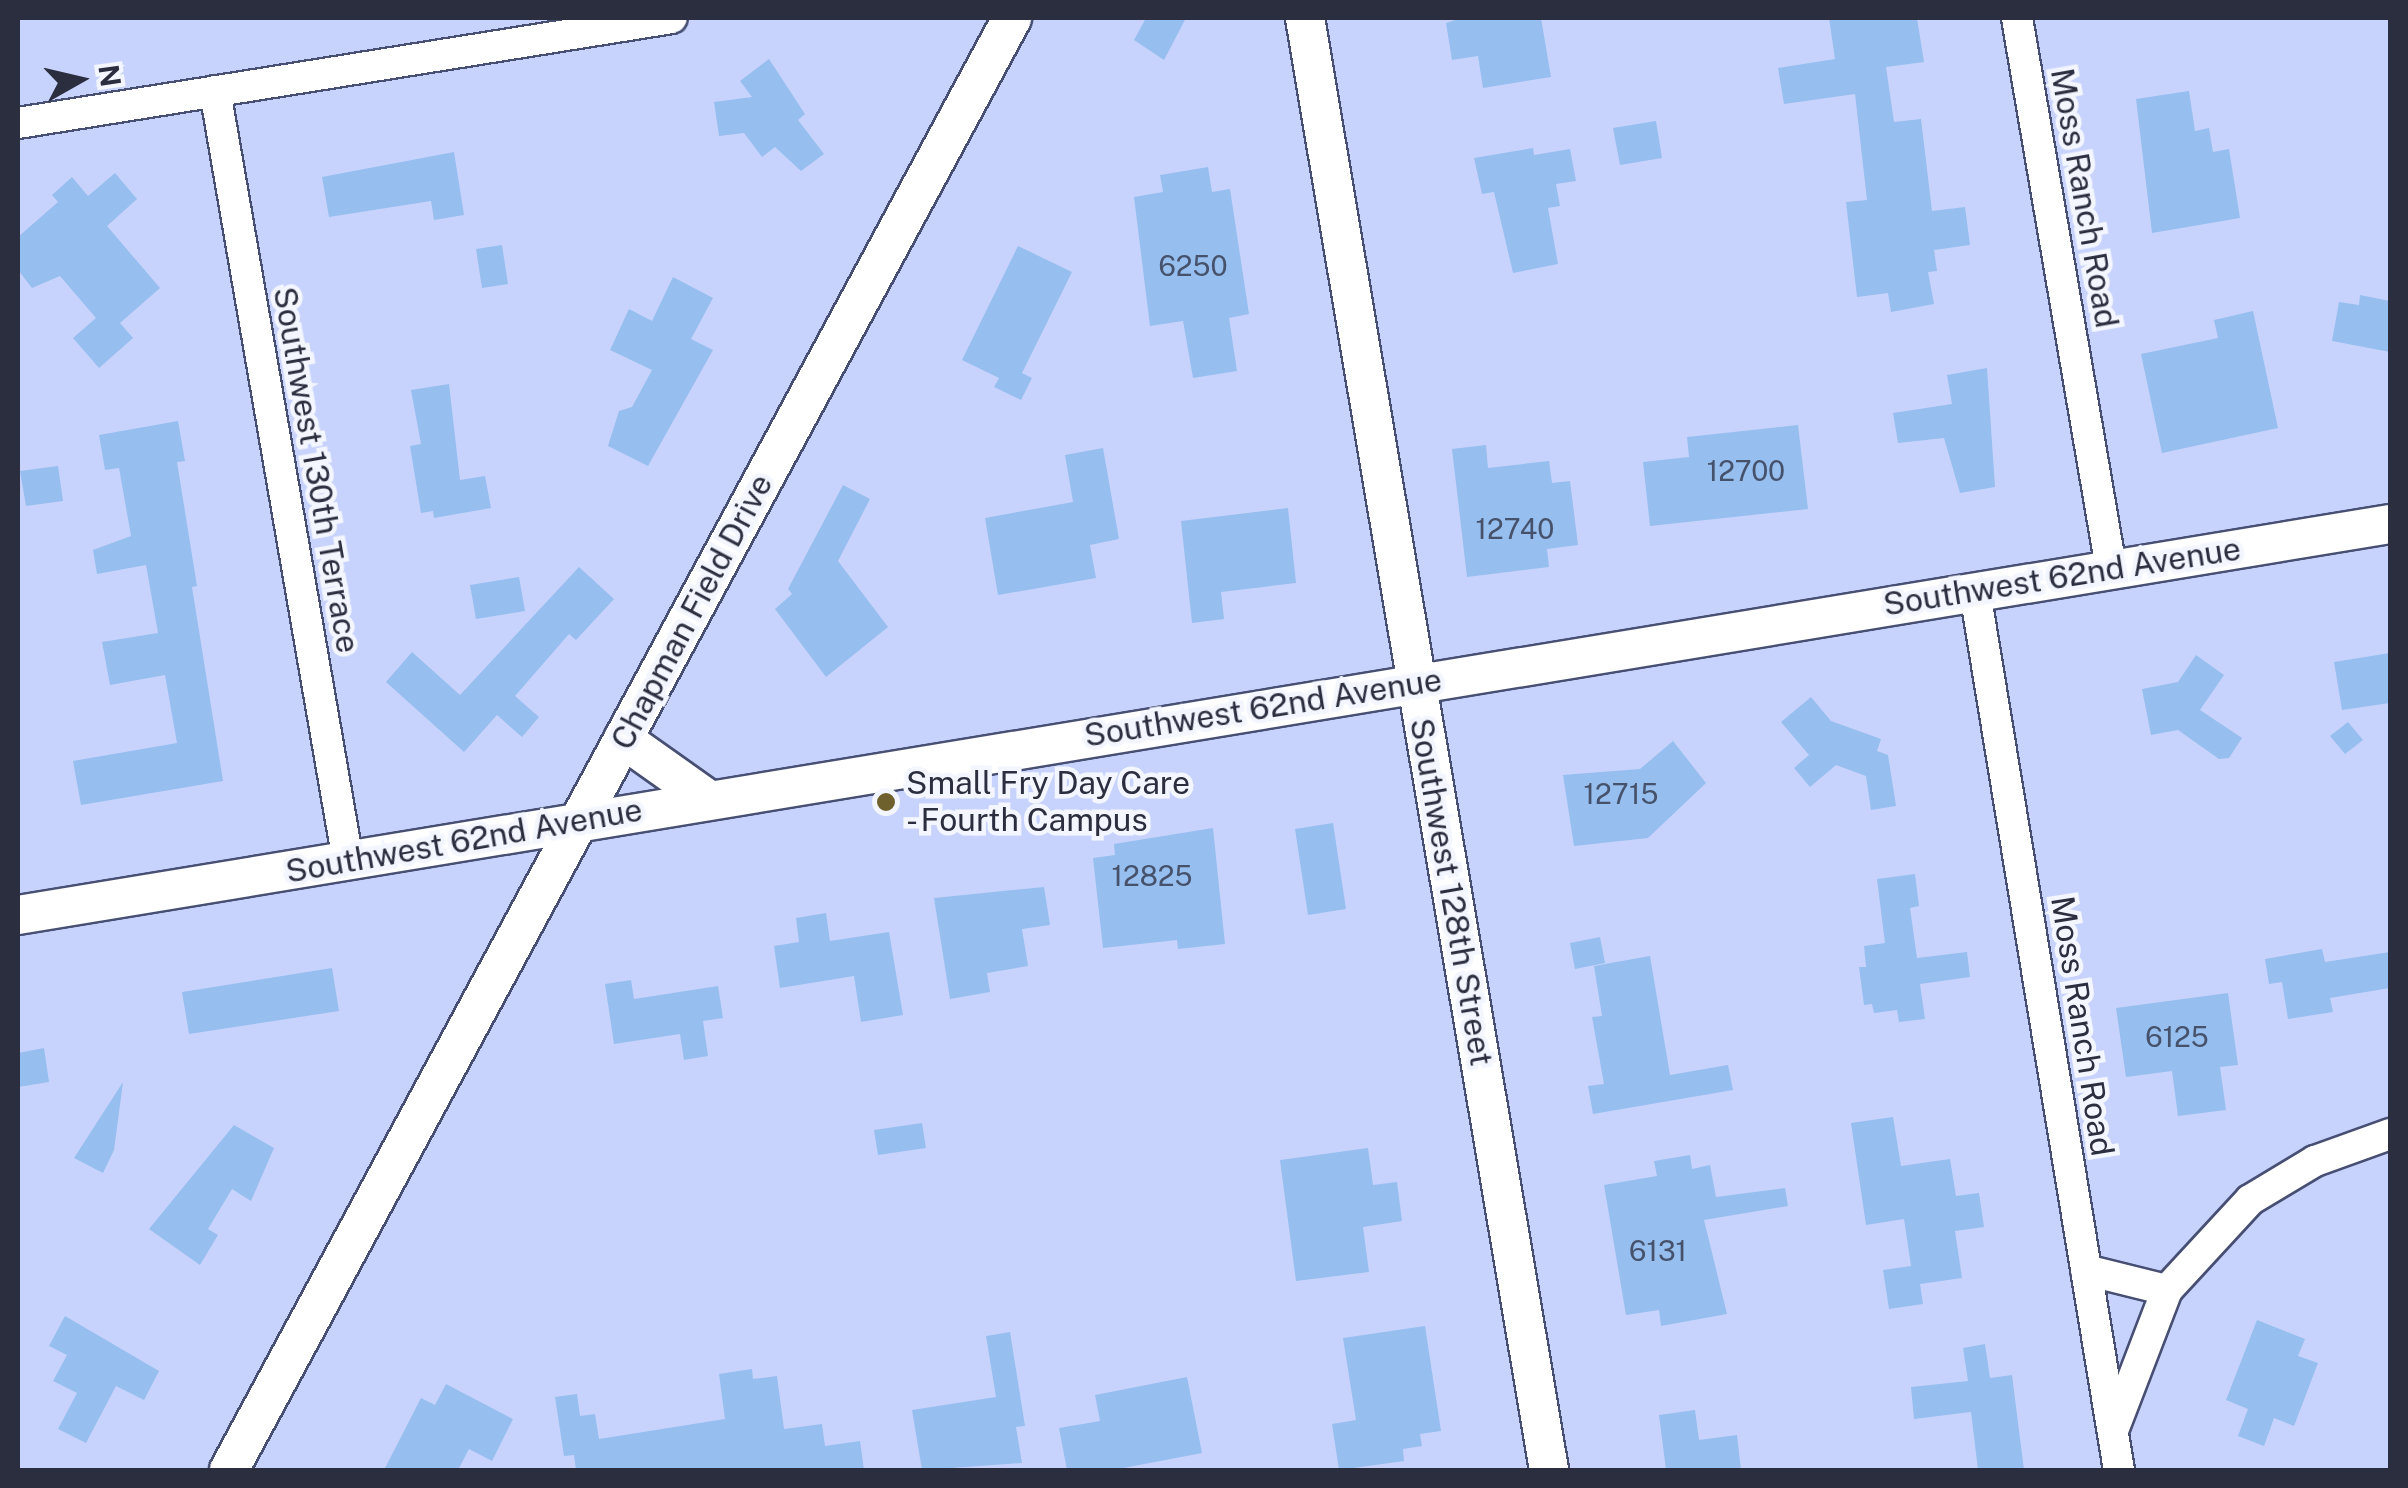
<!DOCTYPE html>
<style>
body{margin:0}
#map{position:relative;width:2408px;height:1488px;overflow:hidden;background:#c8d3fd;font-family:"Public Sans",sans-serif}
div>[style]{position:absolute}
.building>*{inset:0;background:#96beef}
.roads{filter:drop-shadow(2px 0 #474f73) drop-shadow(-2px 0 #474f73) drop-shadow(0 2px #474f73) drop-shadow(0 -2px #474f73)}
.minor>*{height:30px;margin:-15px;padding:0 15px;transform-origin:15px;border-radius:15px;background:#fff}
.tertiary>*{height:38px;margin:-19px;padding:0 19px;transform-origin:19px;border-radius:19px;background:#fff}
.dots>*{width:28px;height:28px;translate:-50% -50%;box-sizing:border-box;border:5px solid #f3f6fe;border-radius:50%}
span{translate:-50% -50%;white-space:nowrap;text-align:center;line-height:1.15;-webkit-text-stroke:9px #f3f6fe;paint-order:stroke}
.number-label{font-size:28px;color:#46526b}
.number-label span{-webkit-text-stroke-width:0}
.street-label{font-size:32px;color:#2b2e3f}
.poi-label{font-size:32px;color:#2b2e3f}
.left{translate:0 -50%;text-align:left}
.frame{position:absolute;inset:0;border:20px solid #2b2e3f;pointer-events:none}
.north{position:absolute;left:30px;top:30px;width:100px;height:100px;-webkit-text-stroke:8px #f3f6fe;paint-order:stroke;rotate:82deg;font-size:28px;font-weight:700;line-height:40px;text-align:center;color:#2b2e3f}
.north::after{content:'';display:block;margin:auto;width:35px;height:45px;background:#2b2e3f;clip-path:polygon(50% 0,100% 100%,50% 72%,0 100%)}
</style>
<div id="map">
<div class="building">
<i style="clip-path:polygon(1146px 18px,1186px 18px,1164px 60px,1134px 40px)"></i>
<i style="clip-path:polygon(1462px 18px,1541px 18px,1551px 77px,1483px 88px,1478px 56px,1452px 60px,1446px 23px)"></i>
<i style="clip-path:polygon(1829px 18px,1917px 18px,1924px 62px,1886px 67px,1894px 122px,1921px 119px,1932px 211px,1965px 207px,1970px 245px,1934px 250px,1937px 271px,1928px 272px,1934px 304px,1891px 312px,1888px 293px,1857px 297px,1846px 202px,1867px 200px,1855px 94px,1784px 104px,1778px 68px,1835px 59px)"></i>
<i style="clip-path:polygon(769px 59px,805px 114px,798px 120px,824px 154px,801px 171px,775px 147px,762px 157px,744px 133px,719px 136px,714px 102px,752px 97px,740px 81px)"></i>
<i style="clip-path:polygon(2189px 91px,2195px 131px,2209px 128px,2213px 152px,2229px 149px,2240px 218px,2152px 233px,2136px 99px)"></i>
<i style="clip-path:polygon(1656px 121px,1662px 158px,1620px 165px,1613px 128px)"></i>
<i style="clip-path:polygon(1533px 148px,1534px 155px,1570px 149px,1576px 181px,1556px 184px,1560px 206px,1548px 208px,1558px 264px,1513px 273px,1494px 192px,1482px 194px,1474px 158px)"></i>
<i style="clip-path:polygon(454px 152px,464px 215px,434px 220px,431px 201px,329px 217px,322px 177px)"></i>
<i style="clip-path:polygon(1208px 167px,1212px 192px,1230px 189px,1249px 314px,1229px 318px,1237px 371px,1193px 378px,1183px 321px,1150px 326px,1134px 197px,1163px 192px,1160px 175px)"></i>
<i style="clip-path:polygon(115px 173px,137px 199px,107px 226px,160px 288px,120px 323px,133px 338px,99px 368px,73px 338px,96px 318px,60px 276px,32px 288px,18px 270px,18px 237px,58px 202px,52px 195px,72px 177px,88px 196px)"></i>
<i style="clip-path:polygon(502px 245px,508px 284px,482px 288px,476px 249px)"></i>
<i style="clip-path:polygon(1018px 246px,1072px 272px,1022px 373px,1032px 378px,1021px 400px,994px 387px,999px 378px,962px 360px)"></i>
<i style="clip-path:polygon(673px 277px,713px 298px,691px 339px,713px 350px,648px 466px,608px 446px,619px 411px,632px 407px,652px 370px,610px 350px,629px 309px,652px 321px)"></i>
<i style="clip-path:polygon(2360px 295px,2390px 301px,2390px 352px,2332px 341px,2339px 302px,2359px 305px)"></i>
<i style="clip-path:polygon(2253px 311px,2278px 428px,2162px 453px,2141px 354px,2218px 338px,2214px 320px)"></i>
<i style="clip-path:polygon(1987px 368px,1995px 487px,1960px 493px,1944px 438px,1898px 443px,1893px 413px,1952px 404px,1947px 375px)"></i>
<i style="clip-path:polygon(449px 384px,460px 480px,485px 476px,491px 508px,434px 518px,433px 511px,421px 513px,410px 446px,421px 444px,411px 390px)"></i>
<i style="clip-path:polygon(178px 421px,185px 461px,177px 462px,197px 586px,192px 587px,223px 781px,81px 805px,73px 761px,177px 743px,165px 675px,110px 685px,102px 642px,158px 633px,146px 565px,97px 574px,93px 550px,131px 536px,119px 468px,105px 470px,99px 435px)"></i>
<i style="clip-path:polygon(1798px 425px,1808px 509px,1650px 526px,1643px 462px,1689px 457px,1687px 437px)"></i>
<i style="clip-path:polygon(1486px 445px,1488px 468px,1549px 461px,1552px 483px,1570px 481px,1578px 545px,1547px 549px,1549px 567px,1467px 577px,1452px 449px)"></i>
<i style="clip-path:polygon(1103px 448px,1119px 539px,1090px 545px,1096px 578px,998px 595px,985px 518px,1073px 502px,1065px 455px)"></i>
<i style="clip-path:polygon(58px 466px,63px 501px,26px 506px,20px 471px)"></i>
<i style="clip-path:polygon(843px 485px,870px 499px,838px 561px,888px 627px,826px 677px,775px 609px,792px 594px,788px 589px)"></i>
<i style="clip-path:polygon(1288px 508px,1296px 583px,1221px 592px,1224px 619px,1192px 623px,1181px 521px)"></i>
<i style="clip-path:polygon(579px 567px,614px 599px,576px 640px,569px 634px,515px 696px,539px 717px,522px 737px,497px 715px,464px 752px,386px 682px,412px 652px,460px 695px)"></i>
<i style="clip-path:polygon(519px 577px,525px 611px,476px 619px,470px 585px)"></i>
<i style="clip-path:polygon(2390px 653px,2390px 703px,2342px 710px,2334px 662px)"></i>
<i style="clip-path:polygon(2196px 655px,2224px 675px,2200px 710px,2242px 738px,2229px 758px,2219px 759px,2178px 730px,2151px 735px,2142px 689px,2178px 682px)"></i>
<i style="clip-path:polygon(1811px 697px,1831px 721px,1881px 739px,1877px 751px,1888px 755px,1896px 806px,1871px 810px,1866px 776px,1836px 765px,1810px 787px,1794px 768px,1809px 755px,1781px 722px)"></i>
<i style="clip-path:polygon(2348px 722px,2363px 740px,2345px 754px,2330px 736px)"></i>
<i style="clip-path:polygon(1673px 741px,1706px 783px,1648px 838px,1574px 846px,1563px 775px,1640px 769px)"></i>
<i style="clip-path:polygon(1333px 823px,1346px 909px,1308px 915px,1295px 829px)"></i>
<i style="clip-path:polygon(1213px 828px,1225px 944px,1178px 949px,1177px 940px,1103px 948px,1093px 858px,1115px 855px,1114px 844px)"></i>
<i style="clip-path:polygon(1915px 874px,1919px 906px,1910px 908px,1917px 958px,1967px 952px,1970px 977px,1920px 984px,1925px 1019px,1899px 1022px,1897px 1010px,1874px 1013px,1872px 1004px,1864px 1005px,1859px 967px,1866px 967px,1864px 946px,1885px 943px,1877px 879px)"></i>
<i style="clip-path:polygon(1044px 887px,1050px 925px,1022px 929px,1028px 966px,987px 973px,990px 992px,950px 999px,934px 898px)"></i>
<i style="clip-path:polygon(826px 913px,830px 941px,889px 932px,903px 1015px,861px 1022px,854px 976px,780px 988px,774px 946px,799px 942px,796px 918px)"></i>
<i style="clip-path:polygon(1600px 937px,1605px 963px,1575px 969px,1570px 943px)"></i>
<i style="clip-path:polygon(2322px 949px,2325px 962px,2390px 952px,2390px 988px,2330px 998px,2333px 1012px,2288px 1019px,2282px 982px,2269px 984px,2265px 959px)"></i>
<i style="clip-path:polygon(1650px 956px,1670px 1075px,1728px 1065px,1733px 1090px,1593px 1114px,1588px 1086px,1604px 1084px,1592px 1017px,1602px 1016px,1594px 966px)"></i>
<i style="clip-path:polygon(332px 968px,339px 1011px,189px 1034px,182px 992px)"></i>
<i style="clip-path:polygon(631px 980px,634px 999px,718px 986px,723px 1018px,703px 1021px,708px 1056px,684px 1060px,680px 1034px,614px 1044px,605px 984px)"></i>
<i style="clip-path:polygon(2228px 993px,2238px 1065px,2220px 1067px,2226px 1110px,2178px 1116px,2172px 1071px,2126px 1077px,2116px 1008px)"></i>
<i style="clip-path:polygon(44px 1048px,49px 1082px,18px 1087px,18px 1053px)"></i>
<i style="clip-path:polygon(123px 1082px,114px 1150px,103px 1173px,74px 1158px)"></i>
<i style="clip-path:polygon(1893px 1117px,1901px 1166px,1950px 1159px,1956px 1196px,1979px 1193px,1984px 1227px,1955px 1231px,1962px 1278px,1920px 1284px,1923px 1304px,1889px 1309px,1883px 1270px,1911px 1266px,1904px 1219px,1866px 1225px,1851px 1123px)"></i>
<i style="clip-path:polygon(922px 1123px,926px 1148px,878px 1155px,874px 1130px)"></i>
<i style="clip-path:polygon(234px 1125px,274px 1148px,251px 1201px,232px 1189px,208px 1229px,218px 1235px,200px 1265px,149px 1229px)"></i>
<i style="clip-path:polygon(1368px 1148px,1373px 1185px,1397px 1182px,1402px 1221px,1363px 1227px,1369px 1272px,1296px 1281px,1280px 1160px)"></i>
<i style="clip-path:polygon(1690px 1155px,1692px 1169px,1710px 1165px,1716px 1197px,1785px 1188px,1788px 1206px,1704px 1220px,1727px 1314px,1661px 1326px,1659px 1310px,1626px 1315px,1604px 1185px,1657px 1176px,1654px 1161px)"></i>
<i style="clip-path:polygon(65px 1316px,159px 1371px,144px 1400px,116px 1386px,86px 1443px,58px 1429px,77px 1393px,53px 1381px,67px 1355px,49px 1346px)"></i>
<i style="clip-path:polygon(2257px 1320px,2305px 1339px,2298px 1356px,2318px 1363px,2294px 1426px,2274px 1418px,2264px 1446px,2238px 1436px,2248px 1409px,2226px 1400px)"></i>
<i style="clip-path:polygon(1425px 1326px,1441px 1431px,1420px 1434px,1422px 1446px,1403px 1449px,1404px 1461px,1339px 1470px,1332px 1424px,1356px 1420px,1343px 1338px)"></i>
<i style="clip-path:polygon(1010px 1332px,1025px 1426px,1016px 1427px,1022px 1463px,922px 1470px,912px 1410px,996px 1397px,986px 1336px)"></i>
<i style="clip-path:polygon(1985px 1344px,1990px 1378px,2012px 1375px,2024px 1470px,1978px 1470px,1971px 1412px,1914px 1419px,1911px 1387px,1968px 1381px,1963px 1348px)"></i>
<i style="clip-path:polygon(752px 1369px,753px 1379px,777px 1376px,784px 1429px,822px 1424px,825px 1446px,860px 1441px,864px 1470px,576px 1470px,574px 1455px,564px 1456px,555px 1397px,577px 1394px,580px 1416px,595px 1414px,599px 1439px,725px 1419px,719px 1374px)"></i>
<i style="clip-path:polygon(1187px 1377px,1202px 1453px,1113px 1470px,1067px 1470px,1059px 1428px,1100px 1421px,1095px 1395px)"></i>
<i style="clip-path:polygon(446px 1384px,513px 1419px,492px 1461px,469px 1449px,458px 1470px,384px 1470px,421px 1398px,435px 1405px)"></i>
<i style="clip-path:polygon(1695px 1410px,1699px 1440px,1737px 1435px,1741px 1470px,1666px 1470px,1659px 1415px)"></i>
</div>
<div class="roads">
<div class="minor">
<i style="left:2017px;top:18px;width:558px;rotate:80.3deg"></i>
<i style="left:215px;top:91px;width:781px;rotate:80.2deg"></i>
<i style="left:18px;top:123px;width:662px;rotate:-9.12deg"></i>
<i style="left:1975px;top:592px;width:890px;rotate:80.69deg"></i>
<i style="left:2086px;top:1270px;width:83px;rotate:13.9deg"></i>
<i style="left:2167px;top:1290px;width:148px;rotate:111deg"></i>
<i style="left:2167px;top:1290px;width:122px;rotate:-47.3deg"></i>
<i style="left:2250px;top:1200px;width:76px;rotate:-31deg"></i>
<i style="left:2315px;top:1161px;width:80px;rotate:-19.8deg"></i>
</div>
<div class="tertiary">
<i style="left:1305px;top:18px;width:1472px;rotate:80.46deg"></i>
<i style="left:623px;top:739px;width:105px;rotate:35.3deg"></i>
<i style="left:18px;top:915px;width:2404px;rotate:-9.36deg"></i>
<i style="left:229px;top:1470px;width:1650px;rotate:-61.66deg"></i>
</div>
</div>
<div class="dots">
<i style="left:886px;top:802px;background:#6f612e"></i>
</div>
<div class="number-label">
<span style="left:1193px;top:266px">6250</span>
<span style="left:1746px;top:471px">12700</span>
<span style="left:1515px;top:529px">12740</span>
<span style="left:1621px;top:794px">12715</span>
<span style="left:1152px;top:876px">12825</span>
<span style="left:2177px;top:1037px">6125</span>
<span style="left:1658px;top:1251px">6131</span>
</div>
<div class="street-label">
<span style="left:2084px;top:198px;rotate:80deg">Moss Ranch Road</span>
<span style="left:316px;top:470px;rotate:80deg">Southwest 130th Terrace</span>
<span style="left:2062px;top:577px;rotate:-9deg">Southwest 62nd Avenue</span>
<span style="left:692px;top:612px;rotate:-62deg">Chapman Field Drive</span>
<span style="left:1263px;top:708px;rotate:-9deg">Southwest 62nd Avenue</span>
<span style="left:464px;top:841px;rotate:-10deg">Southwest 62nd Avenue</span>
<span style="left:1451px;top:892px;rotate:80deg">Southwest 128th Street</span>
<span style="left:2082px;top:1026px;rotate:81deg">Moss Ranch Road</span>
</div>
<div class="poi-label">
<span class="left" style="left:906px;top:802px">Small Fry Day Care<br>- Fourth Campus</span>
</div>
<div class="frame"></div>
<div class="north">N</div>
</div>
